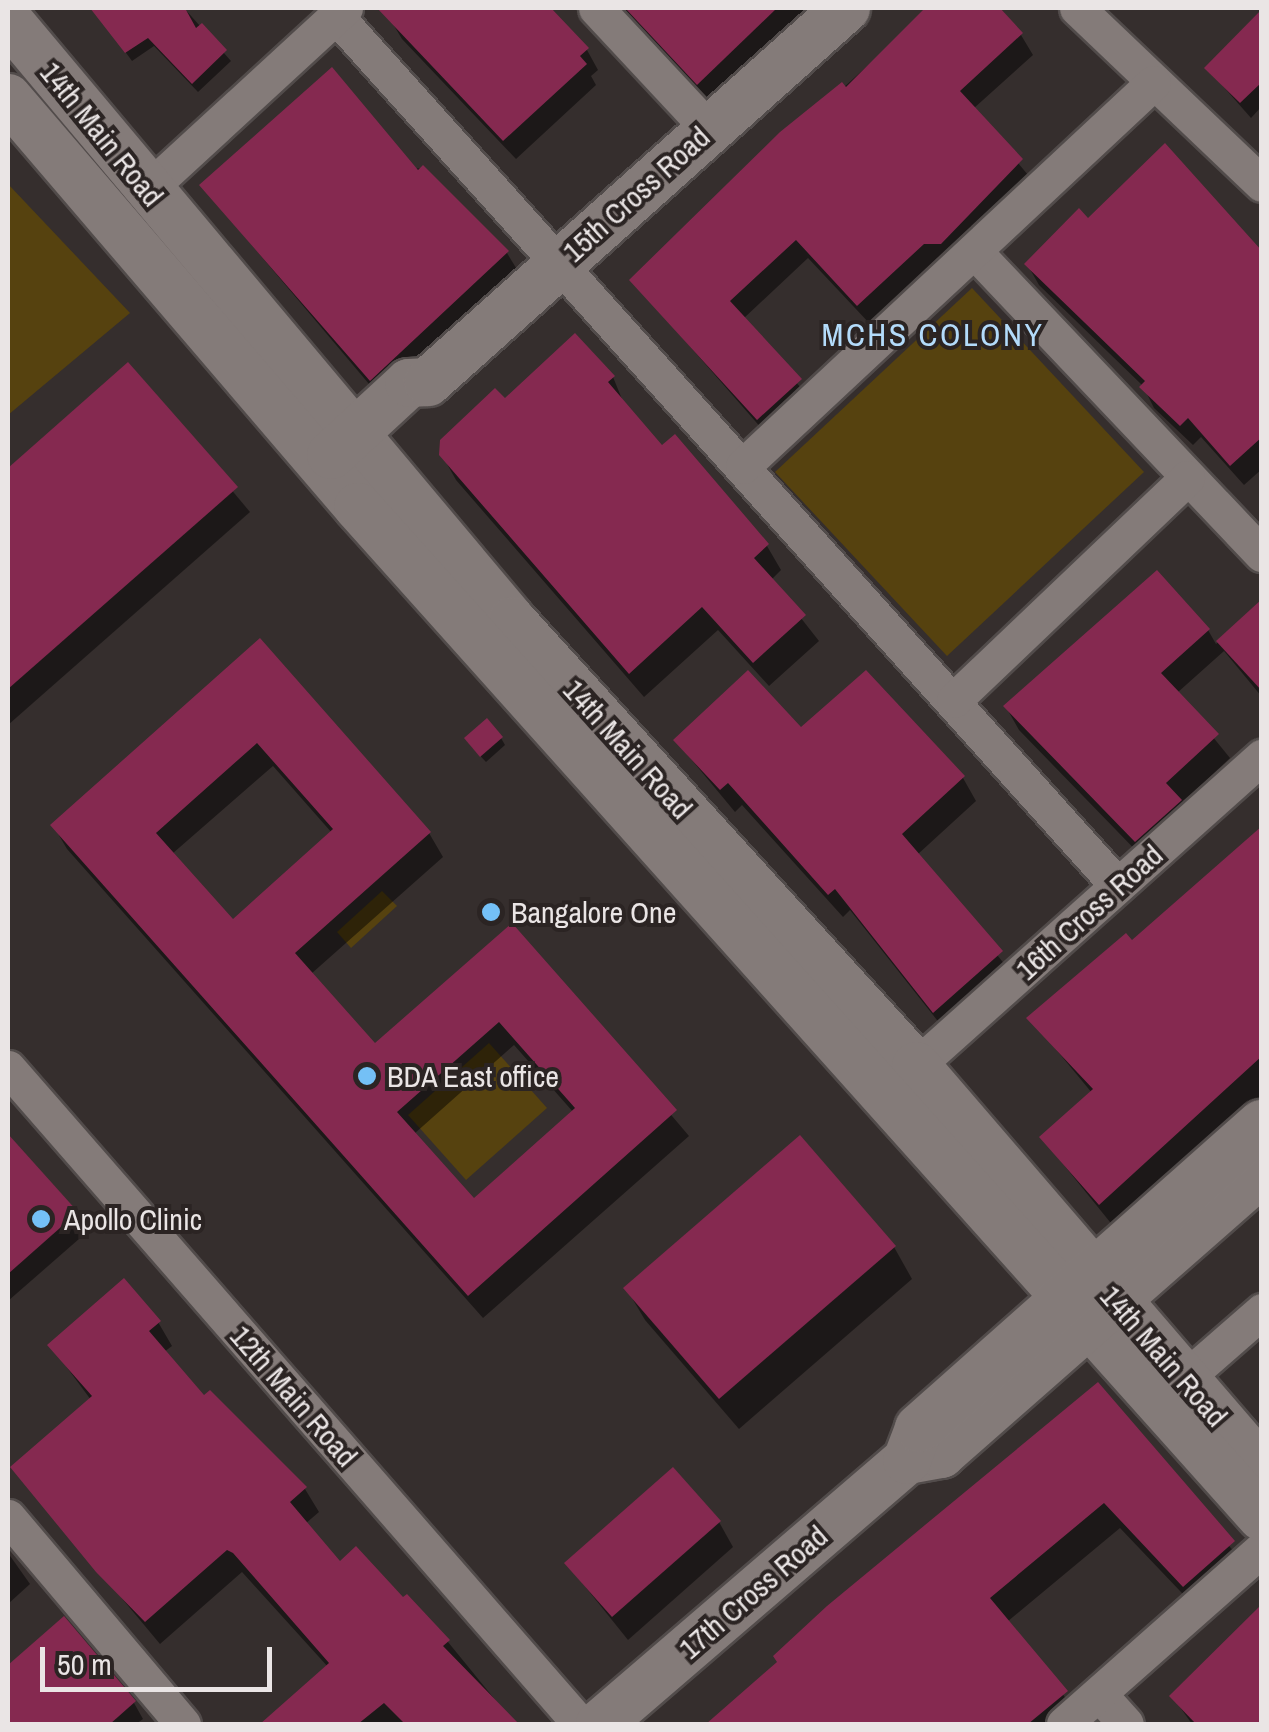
<!DOCTYPE html>
<style>
body{margin:0}
#map{position:relative;width:1269px;height:1732px;overflow:hidden;background:#352e2d;font-family:"Archivo Narrow",sans-serif}
div>[style]{position:absolute}
.green>*{inset:0;background:#56420f}
.shadow>*{inset:0;background:#0007}
.building>*{inset:0;background:#852950}
.roads{filter:drop-shadow(2px 0 #524c4b) drop-shadow(-2px 0 #524c4b) drop-shadow(0 2px #524c4b) drop-shadow(0 -2px #524c4b)}
.street>*{height:35px;margin:-17.5px;padding:0 17.5px;transform-origin:17.5px;border-radius:17.5px;background:#847b79}
.secondary>*{height:48px;margin:-24px;padding:0 24px;transform-origin:24px;border-radius:24px;background:#847b79}
.dots>*{width:28px;height:28px;translate:-50% -50%;box-sizing:border-box;border:5px solid #2b2423;border-radius:50%}
span{translate:-50% -50%;white-space:nowrap;text-align:center;line-height:1.15;-webkit-text-stroke:8px #2b2423;paint-order:stroke}
.street-label{font-size:30px;color:#eae5e5}
.poi-label{font-size:30px;color:#eae5e5}
.left{translate:0 -50%;text-align:left}
.neighbourhood-label{font-size:32px;color:#b3dbfa;letter-spacing:2.5px}
.frame{position:absolute;inset:0;border:10px solid #eae5e5;pointer-events:none}
.scale{position:absolute;left:40px;top:1647px;width:232px;height:45px;box-sizing:border-box;border:5px solid #eae5e5;border-top:0;padding-left:12px;font-size:30px;line-height:35px;white-space:nowrap;color:#eae5e5;-webkit-text-stroke:8px #2b2423;paint-order:stroke}
</style>
<div id="map">
<div class="green">
<i style="clip-path:polygon(8px 184px,130px 313px,8px 415px)"></i>
<i style="clip-path:polygon(972px 288px,1144px 472px,947px 656px,775px 472px)"></i>
<i style="clip-path:polygon(382px 891px,397px 906px,351px 948px,337px 932px)"></i>
<i style="clip-path:polygon(489px 1043px,547px 1108px,466px 1180px,408px 1115px)"></i>
</div>
<div class="shadow">
<i style="clip-path:polygon(184px 8px,231px 61px,198px 92px,154px 46px,132px 61px,94px 9px)"></i>
<i style="clip-path:polygon(402px 8px,548px 8px,587px 50px,598px 70px,591px 76px,596px 85px,516px 159px,402px 39px,390px 19px)"></i>
<i style="clip-path:polygon(621px 8px,817px 8px,712px 108px)"></i>
<i style="clip-path:polygon(931px 8px,996px 8px,1021px 35px,1033px 55px,973px 109px,1033px 181px,870px 324px,808px 258px,743px 319px,811px 400px,770px 438px,632px 280px)"></i>
<i style="clip-path:polygon(1262px 13px,1262px 106px,1251px 118px,1207px 68px)"></i>
<i style="clip-path:polygon(423px 168px,507px 253px,521px 276px,385px 403px,202px 186px)"></i>
<i style="clip-path:polygon(1088px 221px,1262px 254px,1262px 469px,1244px 485px,1201px 437px,1193px 445px,1154px 408px,1143px 386px,1039px 285px,1027px 264px)"></i>
<i style="clip-path:polygon(128px 366px,250px 512px,8px 725px,8px 472px)"></i>
<i style="clip-path:polygon(613px 377px,624px 404px,662px 449px,767px 546px,781px 570px,771px 580px,819px 641px,769px 686px,718px 630px,644px 697px,456px 480px,442px 455px,505px 402px)"></i>
<i style="clip-path:polygon(1262px 603px,1262px 697px,1224px 651px,1177px 693px,1230px 758px,1181px 804px,1193px 824px,1149px 864px,1019px 730px,1006px 707px,1208px 630px,1216px 644px)"></i>
<i style="clip-path:polygon(evenodd,259px 642px,429px 833px,443px 857px,311px 974px,375px 1047px,511px 926px,689px 1136px,483px 1318px,67px 849px,53px 825px,259px 642px,273px 766px,332px 833px,232px 922px,172px 854px,273px 766px,259px 642px,514px 1045px,574px 1113px,474px 1202px,414px 1134px,514px 1045px)"></i>
<i style="clip-path:polygon(801px 731px,963px 778px,976px 801px,917px 855px,1014px 976px,948px 1034px,850px 910px,843px 917px,742px 805px,735px 812px,676px 741px)"></i>
<i style="clip-path:polygon(501px 738px,505px 745px,486px 762px,471px 746px)"></i>
<i style="clip-path:polygon(1262px 827px,1262px 1097px,1114px 1227px,1042px 1138px,1092px 1093px,1030px 1018px,1132px 944px)"></i>
<i style="clip-path:polygon(8px 1138px,87px 1232px,8px 1301px)"></i>
<i style="clip-path:polygon(894px 1247px,912px 1279px,739px 1429px,645px 1320px,626px 1288px)"></i>
<i style="clip-path:polygon(158px 1322px,172px 1346px,164px 1352px,204px 1399px,210px 1393px,305px 1489px,319px 1512px,305px 1524px,340px 1564px,403px 1601px,448px 1642px,515px 1724px,263px 1724px,328px 1667px,242px 1572px,160px 1644px,13px 1468px,91px 1400px,51px 1346px)"></i>
<i style="clip-path:polygon(1098px 1385px,1248px 1569px,1200px 1612px,1120px 1528px,1007px 1622px,1081px 1718px,1073px 1724px,709px 1724px)"></i>
<i style="clip-path:polygon(719px 1522px,733px 1547px,628px 1640px,567px 1564px)"></i>
<i style="clip-path:polygon(8px 1553px,30px 1584px,8px 1604px)"></i>
<i style="clip-path:polygon(1262px 1610px,1262px 1724px,1192px 1724px,1172px 1696px)"></i>
<i style="clip-path:polygon(64px 1620px,134px 1703px,143px 1719px,136px 1724px,8px 1724px,8px 1669px)"></i>
</div>
<div class="building">
<i style="clip-path:polygon(90px 8px,185px 8px,196px 28px,202px 23px,227px 50px,192px 84px,148px 38px,125px 53px)"></i>
<i style="clip-path:polygon(377px 8px,551px 8px,589px 48px,580px 56px,587px 64px,503px 141px)"></i>
<i style="clip-path:polygon(625px 8px,777px 8px,697px 85px)"></i>
<i style="clip-path:polygon(925px 8px,1000px 8px,1023px 33px,960px 91px,1023px 159px,941px 244px,924px 244px,857px 306px,796px 240px,730px 301px,802px 379px,757px 420px,629px 280px,780px 132px,842px 82px,846px 87px)"></i>
<i style="clip-path:polygon(1262px 9px,1262px 82px,1240px 103px,1204px 68px)"></i>
<i style="clip-path:polygon(332px 67px,418px 170px,423px 165px,509px 251px,370px 381px,199px 185px)"></i>
<i style="clip-path:polygon(1165px 143px,1262px 251px,1262px 437px,1230px 466px,1188px 418px,1180px 426px,1139px 387px,1145px 381px,1024px 264px,1079px 208px,1088px 218px)"></i>
<i style="clip-path:polygon(575px 333px,615px 376px,608px 382px,662px 445px,675px 434px,769px 544px,754px 558px,806px 615px,753px 663px,702px 607px,629px 674px,439px 455px,440px 440px,495px 388px,505px 398px)"></i>
<i style="clip-path:polygon(128px 362px,238px 487px,8px 689px,8px 468px)"></i>
<i style="clip-path:polygon(1157px 570px,1210px 629px,1161px 673px,1219px 734px,1166px 783px,1182px 800px,1135px 842px,1003px 706px)"></i>
<i style="clip-path:polygon(1262px 599px,1262px 691px,1216px 641px)"></i>
<i style="clip-path:polygon(evenodd,260px 638px,431px 832px,295px 953px,375px 1043px,512px 923px,677px 1110px,468px 1296px,50px 825px,260px 638px,257px 743px,333px 829px,233px 919px,156px 833px,257px 743px,260px 638px,499px 1022px,575px 1108px,474px 1198px,397px 1112px,499px 1022px)"></i>
<i style="clip-path:polygon(748px 670px,801px 727px,866px 670px,965px 776px,902px 834px,1003px 951px,933px 1013px,835px 889px,828px 895px,728px 783px,720px 790px,673px 740px)"></i>
<i style="clip-path:polygon(487px 718px,503px 737px,480px 757px,464px 738px)"></i>
<i style="clip-path:polygon(1262px 826px,1262px 1056px,1099px 1205px,1039px 1137px,1093px 1089px,1026px 1018px,1126px 933px,1132px 940px)"></i>
<i style="clip-path:polygon(8px 1134px,78px 1212px,8px 1274px)"></i>
<i style="clip-path:polygon(800px 1135px,896px 1246px,719px 1399px,623px 1288px)"></i>
<i style="clip-path:polygon(124px 1278px,161px 1321px,149px 1331px,204px 1395px,210px 1390px,307px 1487px,290px 1502px,340px 1561px,356px 1546px,403px 1597px,407px 1594px,450px 1640px,443px 1646px,519px 1724px,405px 1724px,384px 1703px,358px 1724px,260px 1724px,329px 1663px,233px 1553px,227px 1550px,145px 1622px,96px 1572px,10px 1467px,92px 1396px,47px 1345px)"></i>
<i style="clip-path:polygon(1098px 1382px,1235px 1541px,1183px 1587px,1104px 1503px,990px 1598px,1068px 1691px,1028px 1724px,706px 1724px,777px 1662px,773px 1656px,827px 1606px)"></i>
<i style="clip-path:polygon(673px 1467px,721px 1521px,612px 1617px,564px 1563px)"></i>
<i style="clip-path:polygon(1262px 1604px,1262px 1724px,1196px 1724px,1169px 1696px)"></i>
<i style="clip-path:polygon(64px 1616px,136px 1701px,110px 1724px,8px 1724px,8px 1665px)"></i>
</div>
<div class="roads">
<div class="street">
<i style="left:596px;top:8px;width:164px;rotate:47deg"></i>
<i style="left:1077px;top:8px;width:255px;rotate:43.6deg"></i>
<i style="left:336px;top:16px;width:1168px;rotate:48.05deg"></i>
<i style="left:147px;top:190px;width:269px;rotate:-42.6deg"></i>
<i style="left:974px;top:251px;width:418px;rotate:46.5deg"></i>
<i style="left:743px;top:466px;width:561px;rotate:-43.05deg"></i>
<i style="left:954px;top:700px;width:322px;rotate:-43.6deg"></i>
<i style="left:916px;top:1066px;width:464px;rotate:-41.8deg"></i>
<i style="left:8px;top:1068px;width:870px;rotate:48.91deg"></i>
<i style="left:1183px;top:1380px;width:105px;rotate:-41.1deg"></i>
<i style="left:8px;top:1517px;width:271px;rotate:49.8deg"></i>
<i style="left:1099px;top:1694px;width:40px;rotate:48deg"></i>
<i style="left:1064px;top:1724px;width:264px;rotate:-41.5deg"></i>
</div>
<div class="secondary">
<i style="left:8px;top:20px;width:784px;rotate:50.02deg"></i>
<i style="left:512px;top:621px;width:601px;rotate:47.76deg"></i>
<i style="left:916px;top:1066px;width:530px;rotate:49.28deg"></i>
<i style="left:8px;top:98px;width:538px;rotate:49.44deg"></i>
<i style="left:358px;top:507px;width:1355px;rotate:48.17deg"></i>
<i style="left:331px;top:455px;width:106px;rotate:-42.7deg"></i>
<i style="left:409px;top:383px;width:19px;rotate:-3deg"></i>
<i style="left:428px;top:382px;width:561px;rotate:-41.82deg"></i>
<i style="left:907px;top:1460px;width:35px;rotate:-10deg"></i>
<i style="left:941px;top:1454px;width:427px;rotate:-41.3deg"></i>
<i style="left:600px;top:1724px;width:405px;rotate:-40.7deg"></i>
<i style="left:907px;top:1460px;width:34px;rotate:-69deg"></i>
<i style="left:919px;top:1428px;width:458px;rotate:-41.6deg"></i>
</div>
</div>
<div class="dots">
<i style="left:491px;top:912px;background:#74c0f6"></i>
<i style="left:367px;top:1076px;background:#74c0f6"></i>
<i style="left:41px;top:1219px;background:#74c0f6"></i>
</div>
<div class="street-label">
<span style="left:102px;top:134px;rotate:51deg">14th Main Road</span>
<span style="left:636px;top:194px;rotate:-42deg">15th Cross Road</span>
<span style="left:628px;top:749px;rotate:48deg">14th Main Road</span>
<span style="left:1089px;top:912px;rotate:-42deg">16th Cross Road</span>
<span style="left:1164px;top:1356px;rotate:49deg">14th Main Road</span>
<span style="left:294px;top:1396px;rotate:49deg">12th Main Road</span>
<span style="left:753px;top:1592px;rotate:-41deg">17th Cross Road</span>
</div>
<div class="poi-label">
<span class="left" style="left:511px;top:912px">Bangalore One</span>
<span class="left" style="left:387px;top:1076px">BDA East office</span>
<span class="left" style="left:64px;top:1219px">Apollo Clinic</span>
</div>
<div class="neighbourhood-label">
<span style="left:933px;top:335px">MCHS COLONY</span>
</div>
<div class="frame"></div>
<div class="scale">50 m</div>
</div>
